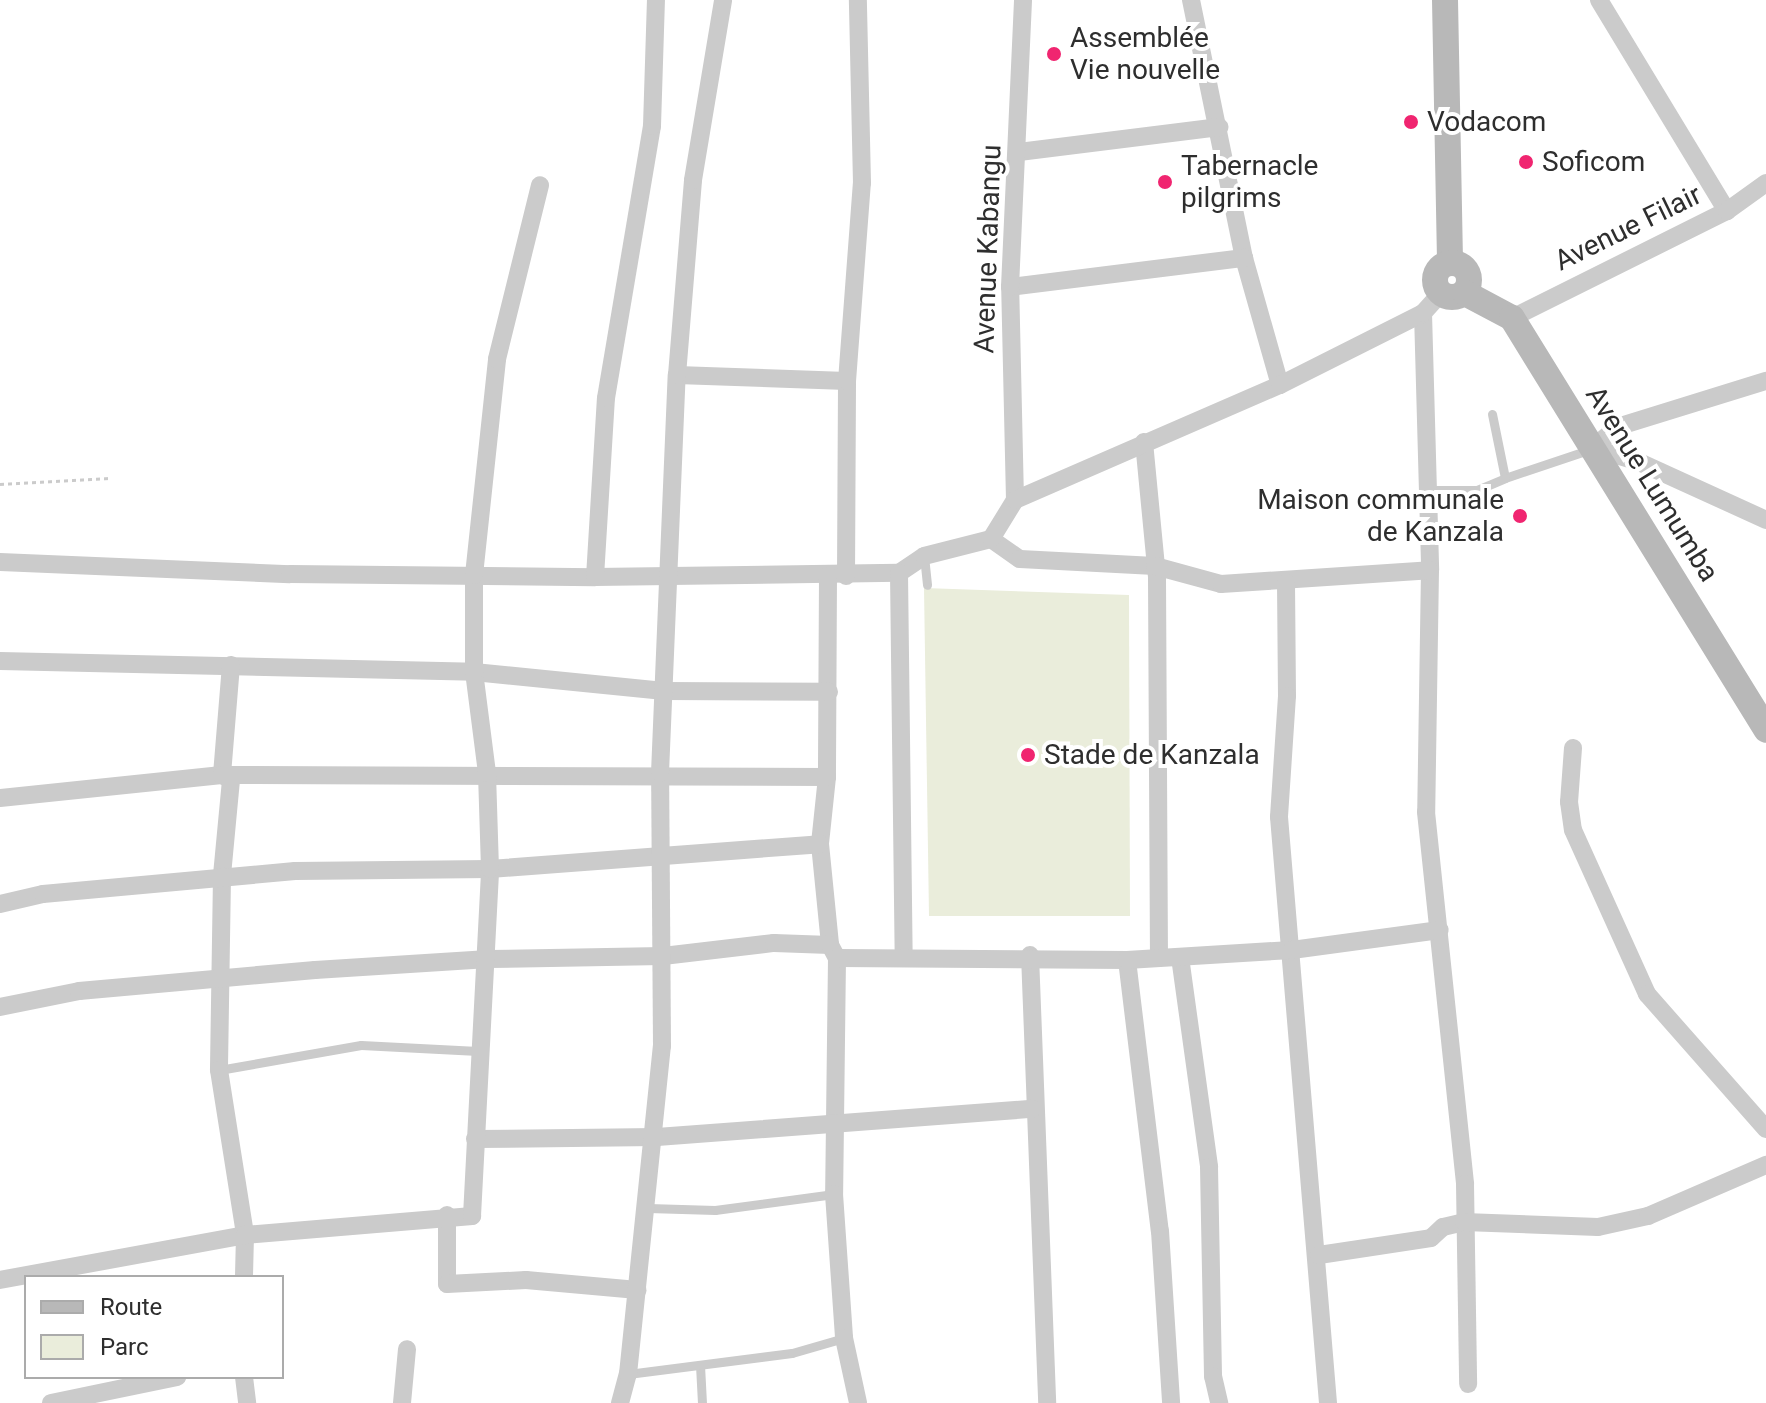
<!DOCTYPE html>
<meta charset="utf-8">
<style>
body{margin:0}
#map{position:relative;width:1766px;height:1403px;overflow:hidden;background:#fff;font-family:Roboto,sans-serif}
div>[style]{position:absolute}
.green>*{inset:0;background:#eaeddb}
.path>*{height:3px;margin-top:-1.5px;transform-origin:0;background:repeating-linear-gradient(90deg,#cbcbcb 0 4px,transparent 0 8px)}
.service>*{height:9px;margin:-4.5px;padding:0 4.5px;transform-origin:4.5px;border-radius:4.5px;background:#cbcbcb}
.minor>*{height:18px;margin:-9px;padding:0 9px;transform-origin:9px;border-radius:9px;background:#cbcbcb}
.secondary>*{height:26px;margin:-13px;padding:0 13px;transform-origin:13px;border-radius:13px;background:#b8b8b8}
.secondary>.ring{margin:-13px;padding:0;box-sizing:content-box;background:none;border:26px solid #b8b8b8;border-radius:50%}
.dots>*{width:22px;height:22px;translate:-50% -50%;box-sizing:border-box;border:4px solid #fff;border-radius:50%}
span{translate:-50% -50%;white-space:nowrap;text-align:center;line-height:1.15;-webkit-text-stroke:8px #fff;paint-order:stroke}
.poi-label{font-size:28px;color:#2e2e2e}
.left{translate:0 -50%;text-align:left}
.right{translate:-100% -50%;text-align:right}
.street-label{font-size:28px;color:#2e2e2e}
.legend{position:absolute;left:24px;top:1275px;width:260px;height:104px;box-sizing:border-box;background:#fff;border:2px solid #ababab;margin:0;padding:10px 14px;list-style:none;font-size:24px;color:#2e2e2e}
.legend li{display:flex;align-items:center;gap:16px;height:40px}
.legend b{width:40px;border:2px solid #ababab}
</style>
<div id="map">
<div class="green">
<i style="clip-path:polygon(924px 588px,1129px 595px,1130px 916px,929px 916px)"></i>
</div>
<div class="path">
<i style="left:0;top:484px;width:110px;rotate:-3.1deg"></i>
</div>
<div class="service">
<i style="left:1492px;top:414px;width:65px;rotate:78.5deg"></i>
<i style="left:1505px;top:478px;width:88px;rotate:-18.6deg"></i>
<i style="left:1428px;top:490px;width:49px"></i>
<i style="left:1477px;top:490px;width:30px;rotate:-23deg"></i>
<i style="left:924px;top:556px;width:29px;rotate:84deg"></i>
<i style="left:219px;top:1070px;width:144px;rotate:-10deg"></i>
<i style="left:361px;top:1045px;width:117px;rotate:2.9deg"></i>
<i style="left:648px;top:1208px;width:67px;rotate:1.7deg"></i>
<i style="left:715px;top:1210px;width:120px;rotate:-7.7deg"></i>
<i style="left:700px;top:1365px;width:38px;rotate:87deg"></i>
<i style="left:628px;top:1374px;width:165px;rotate:-7.3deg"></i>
<i style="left:792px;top:1353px;width:54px;rotate:-16.1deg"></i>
</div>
<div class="minor">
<i style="left:1191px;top:0;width:263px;rotate:78.4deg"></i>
<i style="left:1244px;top:258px;width:132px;rotate:74.2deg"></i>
<i style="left:1599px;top:0;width:247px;rotate:58.8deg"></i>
<i style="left:1019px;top:152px;width:202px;rotate:-7.1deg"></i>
<i style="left:1010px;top:287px;width:236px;rotate:-7.1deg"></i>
<i style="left:1423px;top:313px;width:257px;rotate:88.4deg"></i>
<i style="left:1430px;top:570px;width:242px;rotate:90.9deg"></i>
<i style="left:1426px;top:812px;width:374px;rotate:84deg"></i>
<i style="left:1465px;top:1184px;width:200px;rotate:89.1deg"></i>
<i style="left:1512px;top:318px;width:240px;rotate:-26.5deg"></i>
<i style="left:1727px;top:211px;width:48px;rotate:-35.7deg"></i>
<i style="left:677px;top:375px;width:170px;rotate:2deg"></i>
<i style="left:1144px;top:442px;width:137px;rotate:84.5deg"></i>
<i style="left:1157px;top:578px;width:380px;rotate:89.7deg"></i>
<i style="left:1593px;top:448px;width:32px;rotate:-41deg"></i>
<i style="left:1617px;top:427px;width:156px;rotate:-17.2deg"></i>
<i style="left:1593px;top:448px;width:48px;rotate:16.9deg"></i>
<i style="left:1639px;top:462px;width:140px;rotate:24.5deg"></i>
<i style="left:1015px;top:500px;width:213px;rotate:-91.3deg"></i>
<i style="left:1010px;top:287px;width:287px;rotate:-87.4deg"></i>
<i style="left:991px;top:539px;width:35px;rotate:35deg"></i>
<i style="left:1020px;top:559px;width:135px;rotate:3deg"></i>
<i style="left:1155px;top:566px;width:68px;rotate:15.3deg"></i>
<i style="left:1221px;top:584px;width:209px;rotate:-3.8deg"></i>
<i style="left:0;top:562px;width:290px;rotate:2.4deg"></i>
<i style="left:290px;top:574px;width:305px;rotate:0.6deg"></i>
<i style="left:595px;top:577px;width:304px;rotate:-0.8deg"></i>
<i style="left:899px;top:573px;width:30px;rotate:-34deg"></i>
<i style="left:924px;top:556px;width:69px;rotate:-14.2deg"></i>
<i style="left:991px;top:539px;width:46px;rotate:-58.4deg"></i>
<i style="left:1015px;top:500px;width:289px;rotate:-23.5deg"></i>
<i style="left:1280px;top:385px;width:160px;rotate:-26.7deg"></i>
<i style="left:1423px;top:313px;width:27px;rotate:-48deg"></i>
<i style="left:899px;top:573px;width:382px;rotate:89.3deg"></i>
<i style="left:828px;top:576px;width:201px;rotate:90.3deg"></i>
<i style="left:827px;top:777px;width:67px;rotate:96deg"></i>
<i style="left:820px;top:844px;width:101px;rotate:84.3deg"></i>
<i style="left:846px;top:576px;width:195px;rotate:-89.7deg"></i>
<i style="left:847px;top:381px;width:199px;rotate:-85.7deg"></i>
<i style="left:862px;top:183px;width:183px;rotate:-91.3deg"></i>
<i style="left:595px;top:577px;width:179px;rotate:-86.5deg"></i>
<i style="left:606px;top:398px;width:276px;rotate:-80.4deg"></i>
<i style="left:652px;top:126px;width:126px;rotate:-88.2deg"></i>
<i style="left:1286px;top:583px;width:113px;rotate:89.5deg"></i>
<i style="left:1287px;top:696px;width:121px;rotate:93.8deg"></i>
<i style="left:1279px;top:817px;width:588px;rotate:85.22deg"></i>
<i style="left:0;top:661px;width:474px;rotate:1.3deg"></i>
<i style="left:474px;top:672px;width:191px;rotate:5.7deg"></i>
<i style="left:664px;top:691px;width:165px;rotate:0.3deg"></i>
<i style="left:231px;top:665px;width:110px;rotate:94.7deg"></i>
<i style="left:222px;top:775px;width:10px;rotate:29deg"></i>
<i style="left:231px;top:780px;width:96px;rotate:95.4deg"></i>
<i style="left:222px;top:876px;width:194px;rotate:90.9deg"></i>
<i style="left:219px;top:1070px;width:167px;rotate:81deg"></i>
<i style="left:245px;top:1235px;width:42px;rotate:91.4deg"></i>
<i style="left:1573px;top:748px;width:54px;rotate:94.2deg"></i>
<i style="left:1569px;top:802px;width:28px;rotate:82deg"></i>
<i style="left:1573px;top:830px;width:180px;rotate:65.7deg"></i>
<i style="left:1647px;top:994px;width:180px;rotate:48.6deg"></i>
<i style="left:0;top:798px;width:223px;rotate:-5.9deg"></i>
<i style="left:222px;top:775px;width:605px;rotate:0.19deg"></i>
<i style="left:0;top:904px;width:44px;rotate:-13.1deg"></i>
<i style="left:43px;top:894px;width:253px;rotate:-5.2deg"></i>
<i style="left:295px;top:871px;width:195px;rotate:-0.6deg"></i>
<i style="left:490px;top:869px;width:331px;rotate:-4.3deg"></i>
<i style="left:1030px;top:955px;width:448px;rotate:87.8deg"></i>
<i style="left:1180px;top:957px;width:212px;rotate:82.1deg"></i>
<i style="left:1209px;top:1167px;width:209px;rotate:88.9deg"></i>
<i style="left:1213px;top:1376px;width:28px;rotate:77deg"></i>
<i style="left:837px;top:958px;width:236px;rotate:90.7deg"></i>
<i style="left:834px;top:1194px;width:144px;rotate:86deg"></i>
<i style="left:844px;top:1338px;width:66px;rotate:77.8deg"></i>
<i style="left:1127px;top:960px;width:273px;rotate:83.1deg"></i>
<i style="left:1160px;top:1231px;width:172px;rotate:86.3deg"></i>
<i style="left:0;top:1007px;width:81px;rotate:-11.4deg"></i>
<i style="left:79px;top:991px;width:237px;rotate:-5.1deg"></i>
<i style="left:315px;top:970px;width:174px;rotate:-3.6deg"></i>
<i style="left:489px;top:959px;width:174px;rotate:-1deg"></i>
<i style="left:663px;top:956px;width:112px;rotate:-6.7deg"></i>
<i style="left:774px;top:943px;width:56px;rotate:2deg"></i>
<i style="left:830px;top:945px;width:15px;rotate:62deg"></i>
<i style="left:837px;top:958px;width:290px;rotate:0.4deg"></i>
<i style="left:1127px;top:960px;width:165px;rotate:-3.5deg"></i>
<i style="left:1292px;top:950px;width:149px;rotate:-7.7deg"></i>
<i style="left:475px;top:1139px;width:182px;rotate:-0.6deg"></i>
<i style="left:657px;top:1137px;width:376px;rotate:-4.3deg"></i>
<i style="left:447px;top:1215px;width:69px;rotate:90deg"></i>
<i style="left:447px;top:1284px;width:79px;rotate:-2.9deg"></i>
<i style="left:526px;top:1280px;width:112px;rotate:5.1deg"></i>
<i style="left:1319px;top:1255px;width:113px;rotate:-8.6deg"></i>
<i style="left:1431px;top:1238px;width:16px;rotate:-43deg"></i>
<i style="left:1443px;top:1227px;width:22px;rotate:-13deg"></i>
<i style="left:1464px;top:1222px;width:134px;rotate:2.1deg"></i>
<i style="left:1598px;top:1227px;width:51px;rotate:-12.4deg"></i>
<i style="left:1648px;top:1216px;width:129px;rotate:-23.4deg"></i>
<i style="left:0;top:1280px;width:249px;rotate:-10.4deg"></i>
<i style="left:245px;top:1235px;width:228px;rotate:-4.8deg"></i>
<i style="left:472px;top:1216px;width:347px;rotate:-87deg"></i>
<i style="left:490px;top:869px;width:96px;rotate:-91.8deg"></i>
<i style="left:487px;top:773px;width:102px;rotate:-97.3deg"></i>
<i style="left:474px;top:672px;width:97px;rotate:-90deg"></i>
<i style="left:474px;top:575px;width:217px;rotate:-83.9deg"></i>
<i style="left:497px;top:359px;width:179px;rotate:-76.1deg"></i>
<i style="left:244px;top:1377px;width:26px;rotate:83deg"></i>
<i style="left:51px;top:1403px;width:129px;rotate:-11.7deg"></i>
<i style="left:402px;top:1403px;width:54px;rotate:-84.7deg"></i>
<i style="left:620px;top:1403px;width:30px;rotate:-75deg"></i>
<i style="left:628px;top:1374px;width:330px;rotate:-84.1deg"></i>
<i style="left:662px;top:1046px;width:273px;rotate:-90.4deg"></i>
<i style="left:660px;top:773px;width:398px;rotate:-87.6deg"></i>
<i style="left:677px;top:375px;width:196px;rotate:-85.3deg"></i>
<i style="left:693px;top:180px;width:182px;rotate:-80.5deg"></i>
</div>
<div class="secondary">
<i style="left:1445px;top:0;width:262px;rotate:88.9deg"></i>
<i class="ring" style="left:1435px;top:263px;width:8px;height:8px"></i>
<i style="left:1465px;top:293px;width:53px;rotate:28deg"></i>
<i style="left:1512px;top:318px;width:484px;rotate:58.3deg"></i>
</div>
<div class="dots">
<i style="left:1054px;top:54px;background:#f02570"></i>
<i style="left:1411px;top:122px;background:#f02570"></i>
<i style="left:1526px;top:162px;background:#f02570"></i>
<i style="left:1165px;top:182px;background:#f02570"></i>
<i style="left:1520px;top:516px;background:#f02570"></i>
<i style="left:1028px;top:755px;background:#f02570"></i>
</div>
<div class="poi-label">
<span class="left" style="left:1070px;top:54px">Assemblée<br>Vie nouvelle</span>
<span class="left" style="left:1427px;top:122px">Vodacom</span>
<span class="left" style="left:1542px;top:162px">Soficom</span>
<span class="left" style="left:1181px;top:182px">Tabernacle<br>pilgrims</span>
<span class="right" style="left:1504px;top:516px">Maison communale<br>de Kanzala</span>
<span class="left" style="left:1044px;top:755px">Stade de Kanzala</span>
</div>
<div class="street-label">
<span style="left:1628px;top:228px;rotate:-26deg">Avenue Filair</span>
<span style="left:988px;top:249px;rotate:-88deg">Avenue Kabangu</span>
<span style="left:1652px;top:484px;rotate:58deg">Avenue Lumumba</span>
</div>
<ul class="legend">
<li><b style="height:10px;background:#b8b8b8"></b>Route</li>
<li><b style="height:22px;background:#eaeddb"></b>Parc</li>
</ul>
</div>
